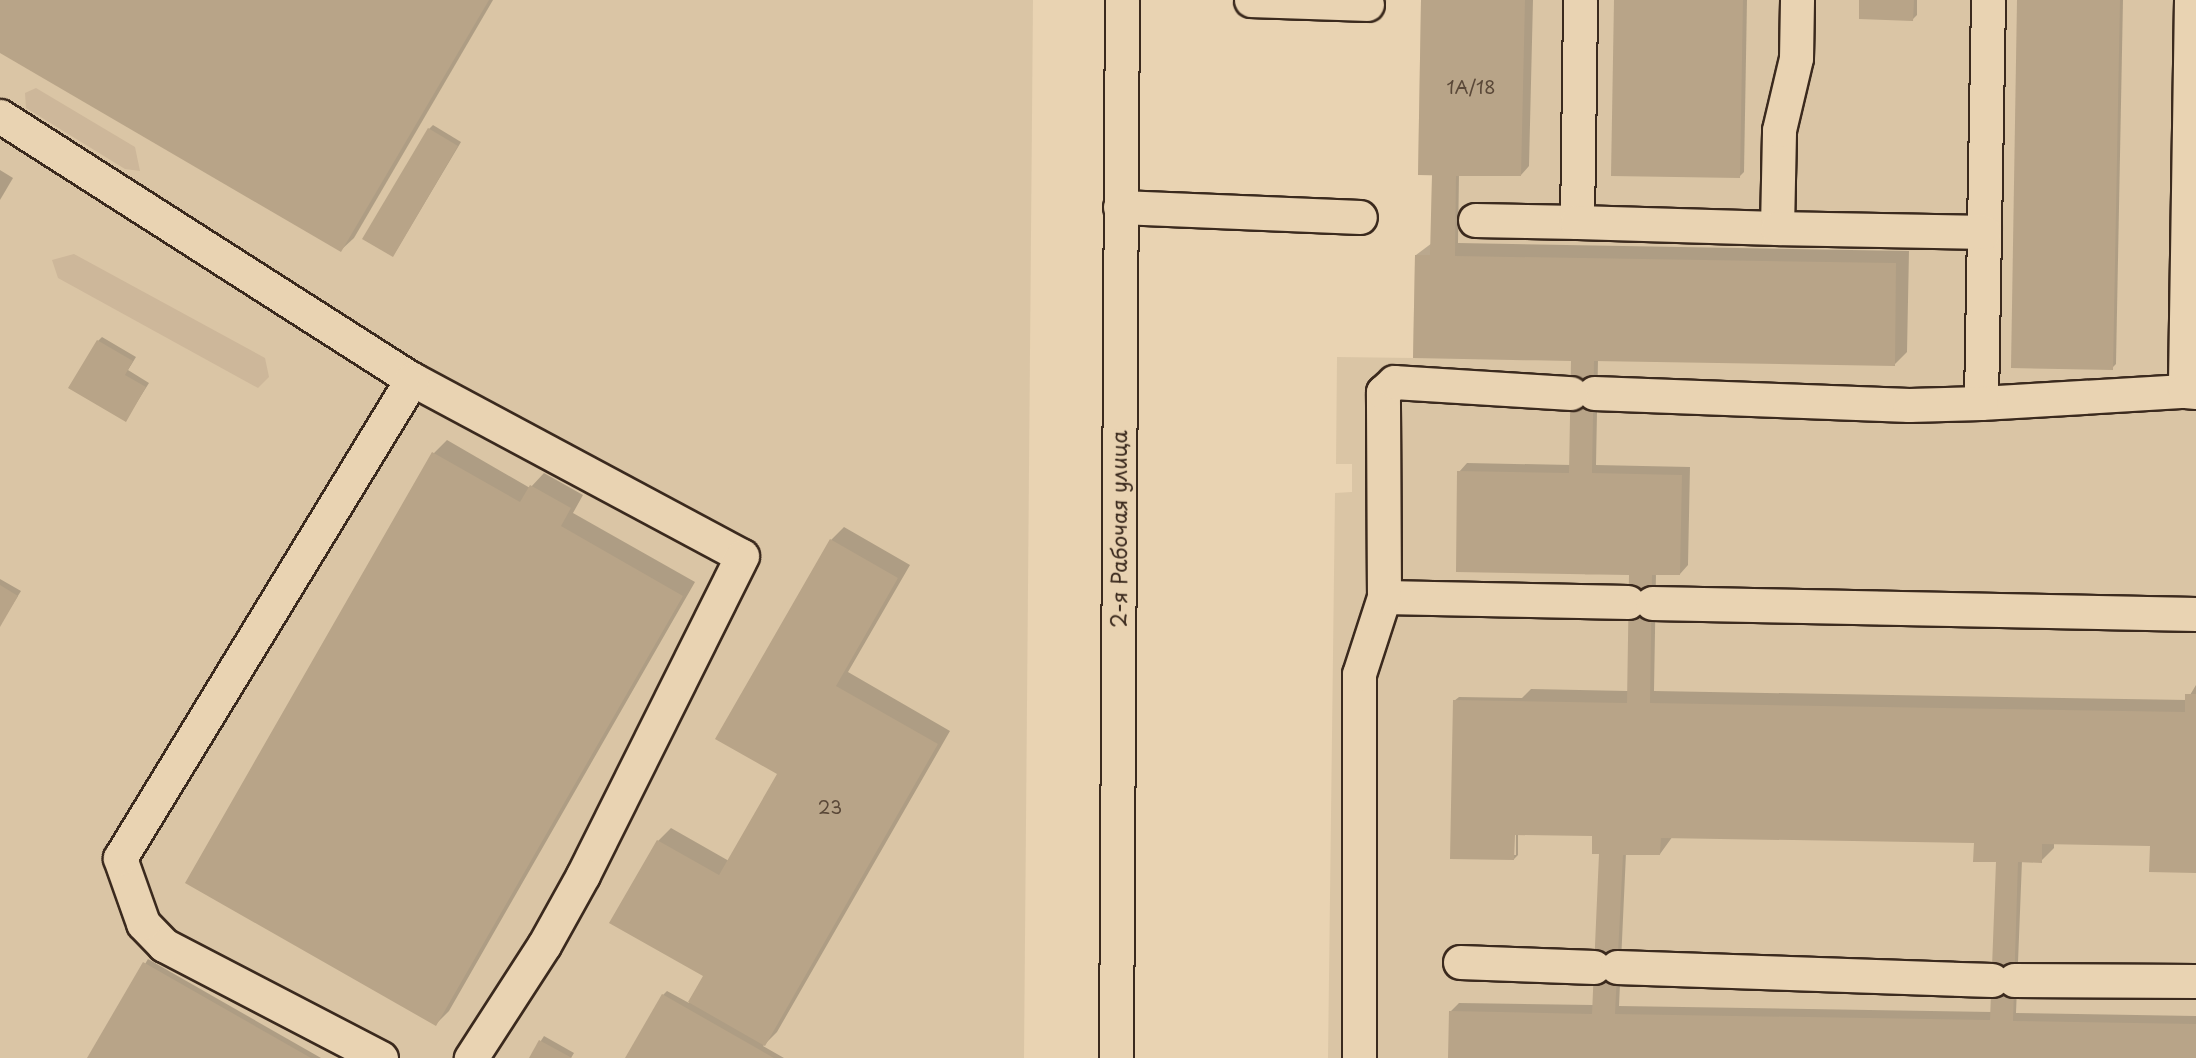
<!DOCTYPE html>
<meta charset="utf-8">
<style>
body{margin:0}
#map{position:relative;width:2196px;height:1058px;overflow:hidden;background:#e9d3b2;font-family:"Playpen Sans",sans-serif}
div>[style]{position:absolute}
.built>*{inset:0;background:#dac5a5}
.green>*{inset:0;background:#cdb79a}
.shadow>*{inset:0;background:#0003}
.building>*{inset:0;background:#b8a488}
.roads{filter:drop-shadow(2px 0 #3b2a1e) drop-shadow(-2px 0 #3b2a1e) drop-shadow(0 2px #3b2a1e) drop-shadow(0 -2px #3b2a1e)}
.minor>*{height:33px;margin:-16.5px;padding:0 16.5px;transform-origin:16.5px;border-radius:16.5px;background:#e9d3b2}
.major>*{height:33px;margin:-16.5px;padding:0 16.5px;transform-origin:16.5px;border-radius:16.5px;background:#e9d3b2}
span{translate:-50% -50%;white-space:nowrap;text-align:center;line-height:1.15;-webkit-text-stroke:4.5px #e9d3b2;paint-order:stroke}
.number-label{font-size:18px;color:#5a4838}
.number-label span{-webkit-text-stroke-width:0}
.street-label{font-size:21px;color:#3b2a1e}
</style>
<div id="map">
<div class="built">
<i style="clip-path:polygon(0 0,1033px 0,1024px 1058px,0 1058px)"></i>
<i style="clip-path:polygon(1421px 0,2196px 0,2196px 1058px,1328px 1058px,1335px 493px,1352px 492px,1352px 464px,1336px 464px,1337px 357px,1413px 358px,1415px 255px,1431px 255px,1432px 176px,1418px 175px)"></i>
</div>
<div class="green">
<i style="clip-path:polygon(36px 88px,135px 147px,140px 171px,125px 169px,26px 108px,25px 93px)"></i>
<i style="clip-path:polygon(74px 254px,265px 358px,269px 377px,258px 388px,58px 278px,52px 260px)"></i>
</div>
<div class="shadow">
<i style="clip-path:polygon(0 0,493px 0,354px 238px,341px 250px,0 51px)"></i>
<i style="clip-path:polygon(evenodd,1423px 0,1533px 0,1529px 166px,1521px 175px,1459px 174px,1458px 243px,1909px 251px,1907px 352px,1894px 365px,1598px 360px,1596px 465px,1690px 467px,1688px 565px,1680px 574px,1656px 573px,1654px 691px,2187px 700px,2196px 685px,2196px 871px,2151px 844px,2054px 842px,2054px 848px,2041px 861px,2022px 861px,2016px 1013px,2196px 1016px,2196px 1058px,1449px 1058px,1450px 1012px,1459px 1003px,1593px 1005px,1601px 853px,1594px 834px,1518px 834px,1518px 855px,1514px 859px,1454px 701px,1459px 697px,1522px 698px,1531px 689px,1628px 691px,1633px 573px,1459px 472px,1467px 463px,1571px 465px,1573px 359px,1416px 255px,1432px 243px,1433px 176px,1423px 0,1513px 833px,1516px 833px,1516px 855px,1513px 855px,1513px 833px,1423px 0,1673px 836px,1975px 841px,1997px 861px,1992px 1012px,1619px 1006px,1626px 853px,1660px 854px,1673px 836px)"></i>
<i style="clip-path:polygon(1616px 0,1747px 0,1744px 172px,1740px 176px)"></i>
<i style="clip-path:polygon(1860px 0,1917px 0,1917px 15px,1913px 19px)"></i>
<i style="clip-path:polygon(2019px 0,2123px 0,2116px 364px,2112px 368px)"></i>
<i style="clip-path:polygon(433px 125px,461px 142px,393px 256px,429px 129px)"></i>
<i style="clip-path:polygon(0 170px,13px 178px,0 200px)"></i>
<i style="clip-path:polygon(102px 337px,136px 357px,128px 370px,149px 383px,125px 421px,98px 341px)"></i>
<i style="clip-path:polygon(447px 440px,530px 488px,544px 473px,583px 495px,573px 513px,695px 582px,449px 1011px,436px 1024px,434px 453px)"></i>
<i style="clip-path:polygon(844px 527px,910px 565px,848px 672px,950px 731px,777px 1032px,763px 1046px,784px 1058px,626px 1058px,663px 995px,667px 991px,689px 1003px,705px 976px,658px 841px,671px 828px,729px 861px,779px 773px,831px 540px)"></i>
<i style="clip-path:polygon(0 579px,21px 591px,1px 623px,0 623px)"></i>
<i style="clip-path:polygon(148px 959px,321px 1058px,89px 1058px)"></i>
<i style="clip-path:polygon(544px 1036px,574px 1053px,571px 1058px,530px 1058px)"></i>
</div>
<div class="building">
<i style="clip-path:polygon(0 0,489px 0,341px 252px,0 53px)"></i>
<i style="clip-path:polygon(evenodd,1421px 0,1525px 0,1521px 176px,1456px 176px,1455px 256px,1896px 263px,1895px 366px,1594px 361px,1592px 473px,1682px 475px,1680px 575px,1652px 575px,1650px 703px,2185px 712px,2185px 694px,2196px 694px,2196px 873px,2149px 872px,2150px 846px,2042px 844px,2042px 863px,2018px 862px,2013px 1021px,2196px 1024px,2196px 1058px,1448px 1058px,1449px 1011px,1592px 1014px,1599px 854px,1592px 854px,1592px 836px,1515px 835px,1514px 860px,1450px 859px,1453px 700px,1627px 703px,1629px 575px,1456px 572px,1457px 471px,1569px 473px,1571px 361px,1413px 358px,1415px 255px,1430px 255px,1432px 175px,1418px 175px,1421px 0,1661px 838px,1974px 843px,1973px 862px,1996px 862px,1990px 1020px,1615px 1014px,1623px 855px,1660px 855px,1661px 838px)"></i>
<i style="clip-path:polygon(1614px 0,1743px 0,1740px 178px,1611px 176px)"></i>
<i style="clip-path:polygon(1859px 0,1914px 0,1913px 21px,1859px 19px)"></i>
<i style="clip-path:polygon(2017px 0,2120px 0,2113px 370px,2011px 368px)"></i>
<i style="clip-path:polygon(428px 128px,458px 146px,393px 257px,362px 239px)"></i>
<i style="clip-path:polygon(97px 340px,133px 361px,125px 375px,146px 387px,126px 422px,68px 388px)"></i>
<i style="clip-path:polygon(432px 452px,520px 502px,530px 485px,571px 508px,561px 526px,683px 596px,436px 1026px,185px 883px)"></i>
<i style="clip-path:polygon(830px 539px,898px 578px,836px 686px,938px 744px,765px 1046px,688px 1002px,703px 976px,609px 923px,657px 840px,719px 875px,777px 774px,715px 739px)"></i>
<i style="clip-path:polygon(0 585px,18px 596px,0 627px)"></i>
<i style="clip-path:polygon(143px 962px,311px 1058px,87px 1058px)"></i>
<i style="clip-path:polygon(662px 994px,774px 1058px,625px 1058px)"></i>
<i style="clip-path:polygon(539px 1040px,572px 1058px,529px 1058px)"></i>
</div>
<div class="roads">
<div class="minor">
<i style="left:1251px;top:0;width:116px;rotate:2deg"></i>
<i style="left:1988px;top:0;width:403px;rotate:91deg"></i>
<i style="left:1981px;top:403px;width:204px;rotate:-3.4deg"></i>
<i style="left:2191px;top:0;width:391px;rotate:90.9deg"></i>
<i style="left:2185px;top:391px;width:11px;rotate:5deg"></i>
<i style="left:0;top:116px;width:489px;rotate:32.6deg"></i>
<i style="left:412px;top:379px;width:374px;rotate:28.2deg"></i>
<i style="left:742px;top:556px;width:356px;rotate:116.5deg"></i>
<i style="left:583px;top:875px;width:80px;rotate:119.1deg"></i>
<i style="left:544px;top:945px;width:135px;rotate:122.9deg"></i>
<i style="left:1120px;top:207px;width:240px;rotate:2.4deg"></i>
<i style="left:1475px;top:220px;width:102px;rotate:1.1deg"></i>
<i style="left:1577px;top:222px;width:222px;rotate:-89.2deg"></i>
<i style="left:1577px;top:222px;width:200px;rotate:1.7deg"></i>
<i style="left:1777px;top:228px;width:98px;rotate:-88.8deg"></i>
<i style="left:1779px;top:130px;width:74px;rotate:-76.7deg"></i>
<i style="left:1796px;top:58px;width:58px;rotate:-89deg"></i>
<i style="left:1777px;top:228px;width:207px;rotate:1.1deg"></i>
<i style="left:1594px;top:393px;width:315px;rotate:2.2deg"></i>
<i style="left:1909px;top:405px;width:72px;rotate:-1.6deg"></i>
<i style="left:1384px;top:597px;width:244px;rotate:1.2deg"></i>
<i style="left:1652px;top:603px;width:544px;rotate:1.16deg"></i>
<i style="left:1460px;top:962px;width:134px;rotate:2.1deg"></i>
<i style="left:1617px;top:967px;width:375px;rotate:2deg"></i>
<i style="left:2014px;top:980px;width:182px;rotate:0.3deg"></i>
<i style="left:381px;top:1058px;width:245px;rotate:-152.5deg"></i>
<i style="left:164px;top:945px;width:30px;rotate:-134deg"></i>
<i style="left:143px;top:923px;width:69px;rotate:-109.5deg"></i>
<i style="left:120px;top:858px;width:561px;rotate:-58.63deg"></i>
<i style="left:1359px;top:1058px;width:384px;rotate:-90deg"></i>
<i style="left:1359px;top:674px;width:81px;rotate:-72deg"></i>
<i style="left:1384px;top:597px;width:205px;rotate:-90.3deg"></i>
<i style="left:1383px;top:392px;width:15px;rotate:-42deg"></i>
<i style="left:1394px;top:382px;width:177px;rotate:3.6deg"></i>
</div>
<div class="major">
<i style="left:1116px;top:1058px;width:1058px;rotate:-89.68deg"></i>
</div>
</div>
<div class="number-label">
<span style="left:1471px;top:87px">1А/18</span>
<span style="left:830px;top:807px">23</span>
</div>
<div class="street-label">
<span style="left:1118px;top:529px;rotate:-90deg">2-я Рабочая улица</span>
</div>
</div>
